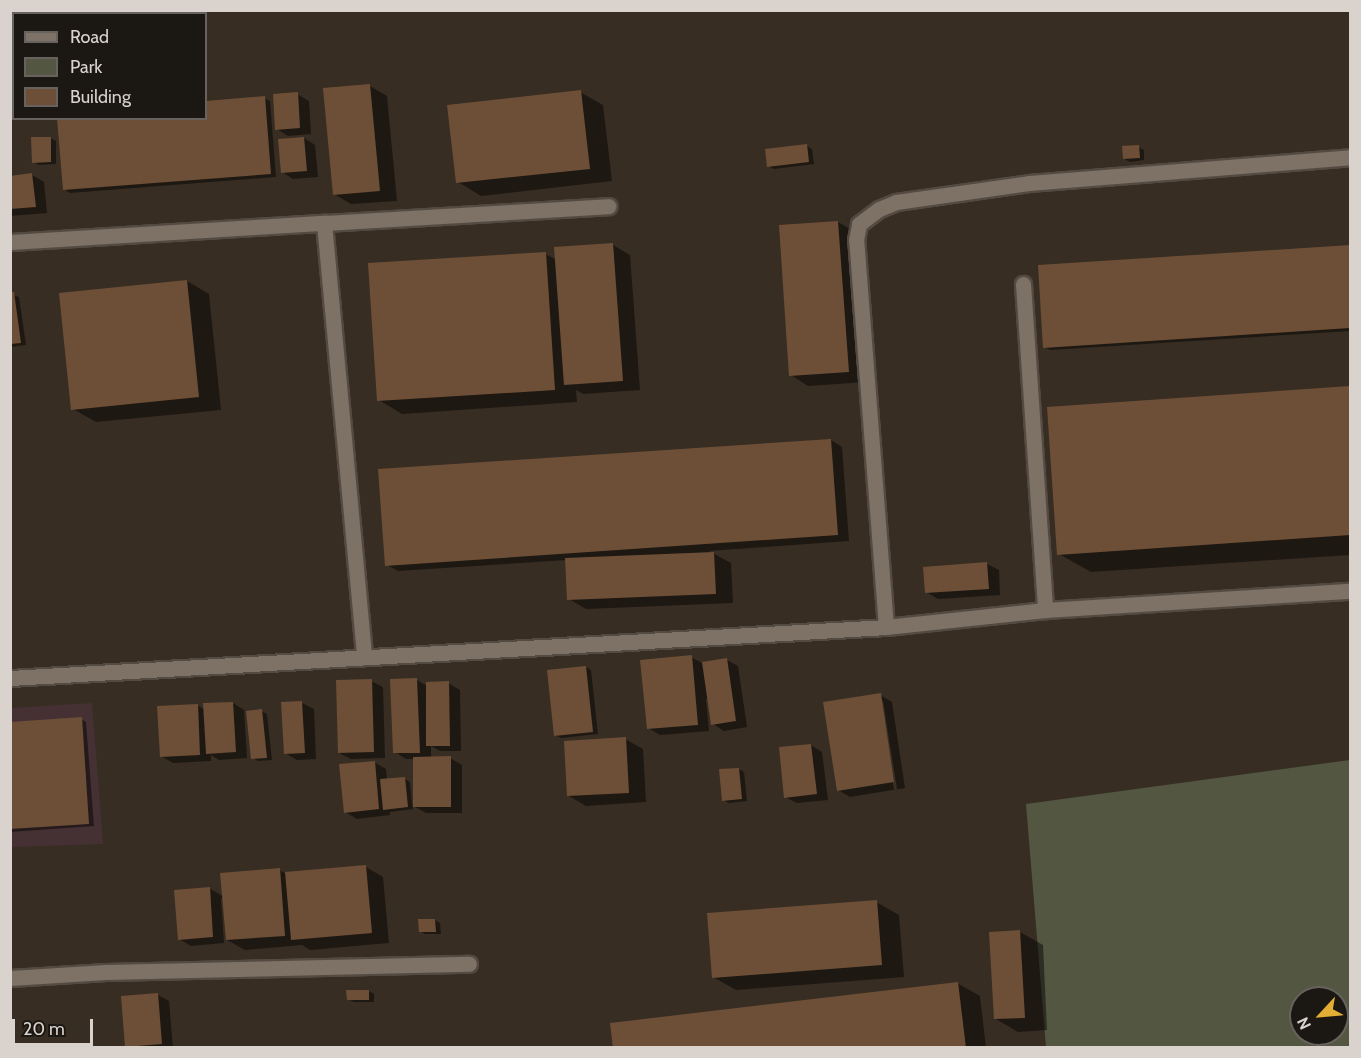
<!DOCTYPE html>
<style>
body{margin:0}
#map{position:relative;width:1361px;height:1058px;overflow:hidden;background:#382d23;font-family:Cabin,sans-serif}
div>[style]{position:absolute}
.commercial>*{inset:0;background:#453134}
.green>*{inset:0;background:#535742}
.shadow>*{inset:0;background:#0007}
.building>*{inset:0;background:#6d4f37}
.roads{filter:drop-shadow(2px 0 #534a42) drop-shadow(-2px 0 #534a42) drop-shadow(0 2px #534a42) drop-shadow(0 -2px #534a42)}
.minor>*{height:15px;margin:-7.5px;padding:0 7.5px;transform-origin:7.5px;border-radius:7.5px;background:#7e7166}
span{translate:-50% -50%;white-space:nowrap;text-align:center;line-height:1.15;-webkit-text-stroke:5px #1b1712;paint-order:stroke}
.frame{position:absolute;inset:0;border:12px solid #dad3cd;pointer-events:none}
.legend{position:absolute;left:12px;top:12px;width:195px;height:108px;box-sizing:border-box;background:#1b1712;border:2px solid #67625d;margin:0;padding:8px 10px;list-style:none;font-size:18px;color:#dad3cd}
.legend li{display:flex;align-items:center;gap:12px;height:30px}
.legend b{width:30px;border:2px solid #67625d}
.north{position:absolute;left:1289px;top:986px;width:60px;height:60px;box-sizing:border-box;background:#1b1712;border:2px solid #67625d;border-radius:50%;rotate:244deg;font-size:16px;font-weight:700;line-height:24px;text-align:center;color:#dad3cd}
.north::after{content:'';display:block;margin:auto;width:21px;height:27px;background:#e3ae34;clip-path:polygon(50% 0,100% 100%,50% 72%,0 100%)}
.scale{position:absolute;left:12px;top:1019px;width:81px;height:27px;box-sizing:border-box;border:3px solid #dad3cd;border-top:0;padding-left:8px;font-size:18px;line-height:21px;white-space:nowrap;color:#dad3cd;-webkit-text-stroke:4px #1b1712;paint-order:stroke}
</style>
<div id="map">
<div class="commercial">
<i style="clip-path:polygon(92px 703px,103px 844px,11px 847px,11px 708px)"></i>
</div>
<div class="green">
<i style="clip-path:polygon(evenodd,1350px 760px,1350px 1047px,1046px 1047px,1026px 804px,1350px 760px,1301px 998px,1337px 998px,1337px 1034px,1301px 1034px,1301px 998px)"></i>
</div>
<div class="shadow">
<i style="clip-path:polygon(10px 10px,119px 10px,94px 14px,14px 14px,14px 23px,10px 24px)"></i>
<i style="clip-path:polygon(370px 86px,387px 96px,397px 201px,351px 204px,334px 194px)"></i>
<i style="clip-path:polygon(580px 92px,603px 105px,612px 181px,481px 196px,458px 182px)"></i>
<i style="clip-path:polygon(297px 94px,309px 101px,311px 134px,288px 136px,277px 129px)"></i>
<i style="clip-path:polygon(264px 98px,270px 101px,276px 177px,70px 193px,65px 190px,206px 118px,206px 102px)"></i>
<i style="clip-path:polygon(50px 138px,56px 141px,56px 164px,39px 165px,33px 162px)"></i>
<i style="clip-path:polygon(304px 138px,315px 145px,318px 177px,293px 179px,282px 172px)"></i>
<i style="clip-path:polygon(807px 146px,812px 149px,814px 164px,774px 169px,768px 166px)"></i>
<i style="clip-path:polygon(1138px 147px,1144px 150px,1144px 160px,1130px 162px,1124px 159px)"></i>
<i style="clip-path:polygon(32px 175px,44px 182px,47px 213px,10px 216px,10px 177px)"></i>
<i style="clip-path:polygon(838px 222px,855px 232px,866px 382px,808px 386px,791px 375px)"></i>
<i style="clip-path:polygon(613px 245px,630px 255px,640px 390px,583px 394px,576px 390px,577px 402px,402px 414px,379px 400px,545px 254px,557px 260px)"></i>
<i style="clip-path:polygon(1350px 246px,1350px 331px,1050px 350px,1045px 347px,1039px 266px)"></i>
<i style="clip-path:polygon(187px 281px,209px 294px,221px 410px,96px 422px,73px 409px)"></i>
<i style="clip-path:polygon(10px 294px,19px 297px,26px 345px,10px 347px)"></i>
<i style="clip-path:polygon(1350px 388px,1350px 555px,1091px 572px,1059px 554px,1048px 408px)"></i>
<i style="clip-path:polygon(831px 440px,842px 447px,849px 541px,709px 551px,731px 563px,733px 603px,586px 609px,569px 599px,567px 560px,398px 571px,387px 565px)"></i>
<i style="clip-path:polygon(987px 564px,999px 570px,1000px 595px,938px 599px,926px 592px)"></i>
<i style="clip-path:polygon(691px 657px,702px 663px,727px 660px,738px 666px,747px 727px,724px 731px,713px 724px,709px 699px,706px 699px,709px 731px,660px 735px,648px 728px)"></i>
<i style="clip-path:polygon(586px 667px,591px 670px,598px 734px,561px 738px,555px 735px)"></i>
<i style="clip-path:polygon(417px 680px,427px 686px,448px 683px,460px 690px,461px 751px,440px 751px,431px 746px,431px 758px,450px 758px,462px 765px,462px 813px,426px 813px,412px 805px,413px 809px,390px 812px,390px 815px,357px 819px,345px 812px,374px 762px,386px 769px,387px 780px,405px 779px,410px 782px,412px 805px,415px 804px,414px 759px,406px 759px,395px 752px)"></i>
<i style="clip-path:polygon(371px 681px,383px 687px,385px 758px,351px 759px,339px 753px)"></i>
<i style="clip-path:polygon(evenodd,880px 695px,892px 702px,905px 788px,850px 797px,838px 790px,880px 695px,880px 701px,883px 701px,897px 789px,894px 790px,880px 701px)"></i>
<i style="clip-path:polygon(233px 703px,244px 710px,247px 758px,219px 760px,211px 755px,211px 761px,173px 763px,161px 756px,197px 705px,205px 710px)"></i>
<i style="clip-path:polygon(302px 703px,314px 709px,316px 759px,297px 760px,285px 753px)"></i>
<i style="clip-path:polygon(261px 711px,267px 714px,272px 760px,258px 761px,253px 758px)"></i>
<i style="clip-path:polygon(81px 719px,86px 722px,94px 826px,10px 832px,10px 723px)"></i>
<i style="clip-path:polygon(625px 739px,643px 749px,646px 802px,586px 806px,569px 796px)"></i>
<i style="clip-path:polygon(811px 745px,822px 752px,828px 800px,797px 803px,785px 797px)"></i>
<i style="clip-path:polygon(739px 769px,744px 772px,747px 801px,729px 803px,723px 800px)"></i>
<i style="clip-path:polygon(366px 867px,383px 877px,389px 943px,310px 950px,302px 945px,245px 950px,227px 940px,224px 898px,221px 899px,224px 943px,191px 946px,179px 939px,209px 888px,224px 897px,279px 870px,287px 874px)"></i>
<i style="clip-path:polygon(876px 902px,899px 915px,904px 977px,736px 990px,713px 977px)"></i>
<i style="clip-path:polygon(435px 920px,440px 923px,441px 934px,425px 934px,420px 931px)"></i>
<i style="clip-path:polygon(1020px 932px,1043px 945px,1047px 1030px,1018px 1032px,996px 1019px)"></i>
<i style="clip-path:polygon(957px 983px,980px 996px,986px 1048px,614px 1048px)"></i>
<i style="clip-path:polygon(369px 991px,374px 994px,374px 1002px,354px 1002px,348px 999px)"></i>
<i style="clip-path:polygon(158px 995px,169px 1001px,173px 1048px,129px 1048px,126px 1046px)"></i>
</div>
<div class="building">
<i style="clip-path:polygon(10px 10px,47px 10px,47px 12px,14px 14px,10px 17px)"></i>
<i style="clip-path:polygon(370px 84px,380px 191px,333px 195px,323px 88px)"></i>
<i style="clip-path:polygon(581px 90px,590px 169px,456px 183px,447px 105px)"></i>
<i style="clip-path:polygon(298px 92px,300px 128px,275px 130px,273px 94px)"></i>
<i style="clip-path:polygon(265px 96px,271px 174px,63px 190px,57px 118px,206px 118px,206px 101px)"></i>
<i style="clip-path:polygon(31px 137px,51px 137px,51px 162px,32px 163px)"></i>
<i style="clip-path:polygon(304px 137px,307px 171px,281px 173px,278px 139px)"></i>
<i style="clip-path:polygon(807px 144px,809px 162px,767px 167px,765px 149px)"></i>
<i style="clip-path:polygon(1139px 145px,1140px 158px,1123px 159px,1122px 146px)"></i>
<i style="clip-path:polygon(32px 173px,36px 207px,10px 209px,10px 176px)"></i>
<i style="clip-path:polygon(838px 221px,849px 372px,789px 376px,779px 225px)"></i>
<i style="clip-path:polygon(613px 243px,623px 381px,564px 385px,554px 247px)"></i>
<i style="clip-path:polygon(1350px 245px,1350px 328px,1043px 348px,1038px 265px)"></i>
<i style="clip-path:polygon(546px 252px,555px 390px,377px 401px,368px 263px)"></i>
<i style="clip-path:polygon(187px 280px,199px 397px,71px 410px,59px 293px)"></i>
<i style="clip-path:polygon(10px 292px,14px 292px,21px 343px,10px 344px)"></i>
<i style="clip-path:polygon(1350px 386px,1350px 535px,1057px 555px,1047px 407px)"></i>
<i style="clip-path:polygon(831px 439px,838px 535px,385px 566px,378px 469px)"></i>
<i style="clip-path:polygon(714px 552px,716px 594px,567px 600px,565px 558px)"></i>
<i style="clip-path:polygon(987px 562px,989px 589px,925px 593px,923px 567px)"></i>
<i style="clip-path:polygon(692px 655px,698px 725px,647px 729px,640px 660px)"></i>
<i style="clip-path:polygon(727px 658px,736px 721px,711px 725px,702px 662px)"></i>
<i style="clip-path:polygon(586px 666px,593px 732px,554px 736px,547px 670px)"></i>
<i style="clip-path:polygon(417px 678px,420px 753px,393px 753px,390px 679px)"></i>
<i style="clip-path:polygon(372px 679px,374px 752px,338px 753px,336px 680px)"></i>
<i style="clip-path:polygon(449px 681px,450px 746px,426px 746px,426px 682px)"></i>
<i style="clip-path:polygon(881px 693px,894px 782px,837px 791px,823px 702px)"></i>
<i style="clip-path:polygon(302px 701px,305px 753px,284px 754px,281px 702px)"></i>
<i style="clip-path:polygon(233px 702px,236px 752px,206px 754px,203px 703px)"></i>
<i style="clip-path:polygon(198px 704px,200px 755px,160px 757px,157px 706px)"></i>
<i style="clip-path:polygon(262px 709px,267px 758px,251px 759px,246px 711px)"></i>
<i style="clip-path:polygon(82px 717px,89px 824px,10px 829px,10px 722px)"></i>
<i style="clip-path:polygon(626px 737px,629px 793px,567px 796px,564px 741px)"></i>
<i style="clip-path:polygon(811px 744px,817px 794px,784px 798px,779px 747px)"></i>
<i style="clip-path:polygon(451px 756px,451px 807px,413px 807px,413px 757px)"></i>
<i style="clip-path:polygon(375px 761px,379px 809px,344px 813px,339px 764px)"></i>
<i style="clip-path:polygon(739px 768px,742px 799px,722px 801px,719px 769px)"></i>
<i style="clip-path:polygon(405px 777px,408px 807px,383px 810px,380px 779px)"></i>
<i style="clip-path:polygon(366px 865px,372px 933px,291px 940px,285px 872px)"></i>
<i style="clip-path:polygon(280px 868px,285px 936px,226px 940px,220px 873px)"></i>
<i style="clip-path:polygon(210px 887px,213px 937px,178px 940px,174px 890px)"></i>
<i style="clip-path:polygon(877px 900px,882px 965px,712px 978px,707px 913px)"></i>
<i style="clip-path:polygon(418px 919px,435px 919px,436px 932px,419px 932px)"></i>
<i style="clip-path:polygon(1020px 930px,1025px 1018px,994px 1019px,989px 932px)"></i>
<i style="clip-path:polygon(958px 982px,966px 1048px,613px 1048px,610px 1023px)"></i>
<i style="clip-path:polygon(346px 990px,369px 990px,369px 1000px,347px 1000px)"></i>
<i style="clip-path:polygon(158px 993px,162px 1044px,125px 1047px,121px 996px)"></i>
</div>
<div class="roads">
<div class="minor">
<i style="left:324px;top:223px;width:285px;rotate:-3.4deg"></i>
<i style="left:10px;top:242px;width:315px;rotate:-3.5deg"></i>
<i style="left:324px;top:223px;width:436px;rotate:84.7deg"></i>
<i style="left:1023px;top:284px;width:327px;rotate:86.1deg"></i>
<i style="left:886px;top:627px;width:388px;rotate:-94.4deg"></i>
<i style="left:856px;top:240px;width:16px;rotate:-79deg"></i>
<i style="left:859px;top:224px;width:25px;rotate:-37deg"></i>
<i style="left:879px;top:209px;width:18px;rotate:-22deg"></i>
<i style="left:896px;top:202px;width:134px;rotate:-8.1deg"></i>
<i style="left:1029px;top:183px;width:322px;rotate:-4.6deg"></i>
<i style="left:10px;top:678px;width:877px;rotate:-3.33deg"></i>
<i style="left:886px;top:627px;width:160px;rotate:-6.1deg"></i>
<i style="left:1045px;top:610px;width:306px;rotate:-3.6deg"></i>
<i style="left:10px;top:978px;width:96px;rotate:-3.6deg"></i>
<i style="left:106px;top:972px;width:363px;rotate:-1.3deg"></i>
</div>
</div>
<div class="frame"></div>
<ul class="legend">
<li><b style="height:8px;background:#7e7166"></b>Road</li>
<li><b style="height:16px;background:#535742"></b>Park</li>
<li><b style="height:16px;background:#6d4f37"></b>Building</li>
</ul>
<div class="north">N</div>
<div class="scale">20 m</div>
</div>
